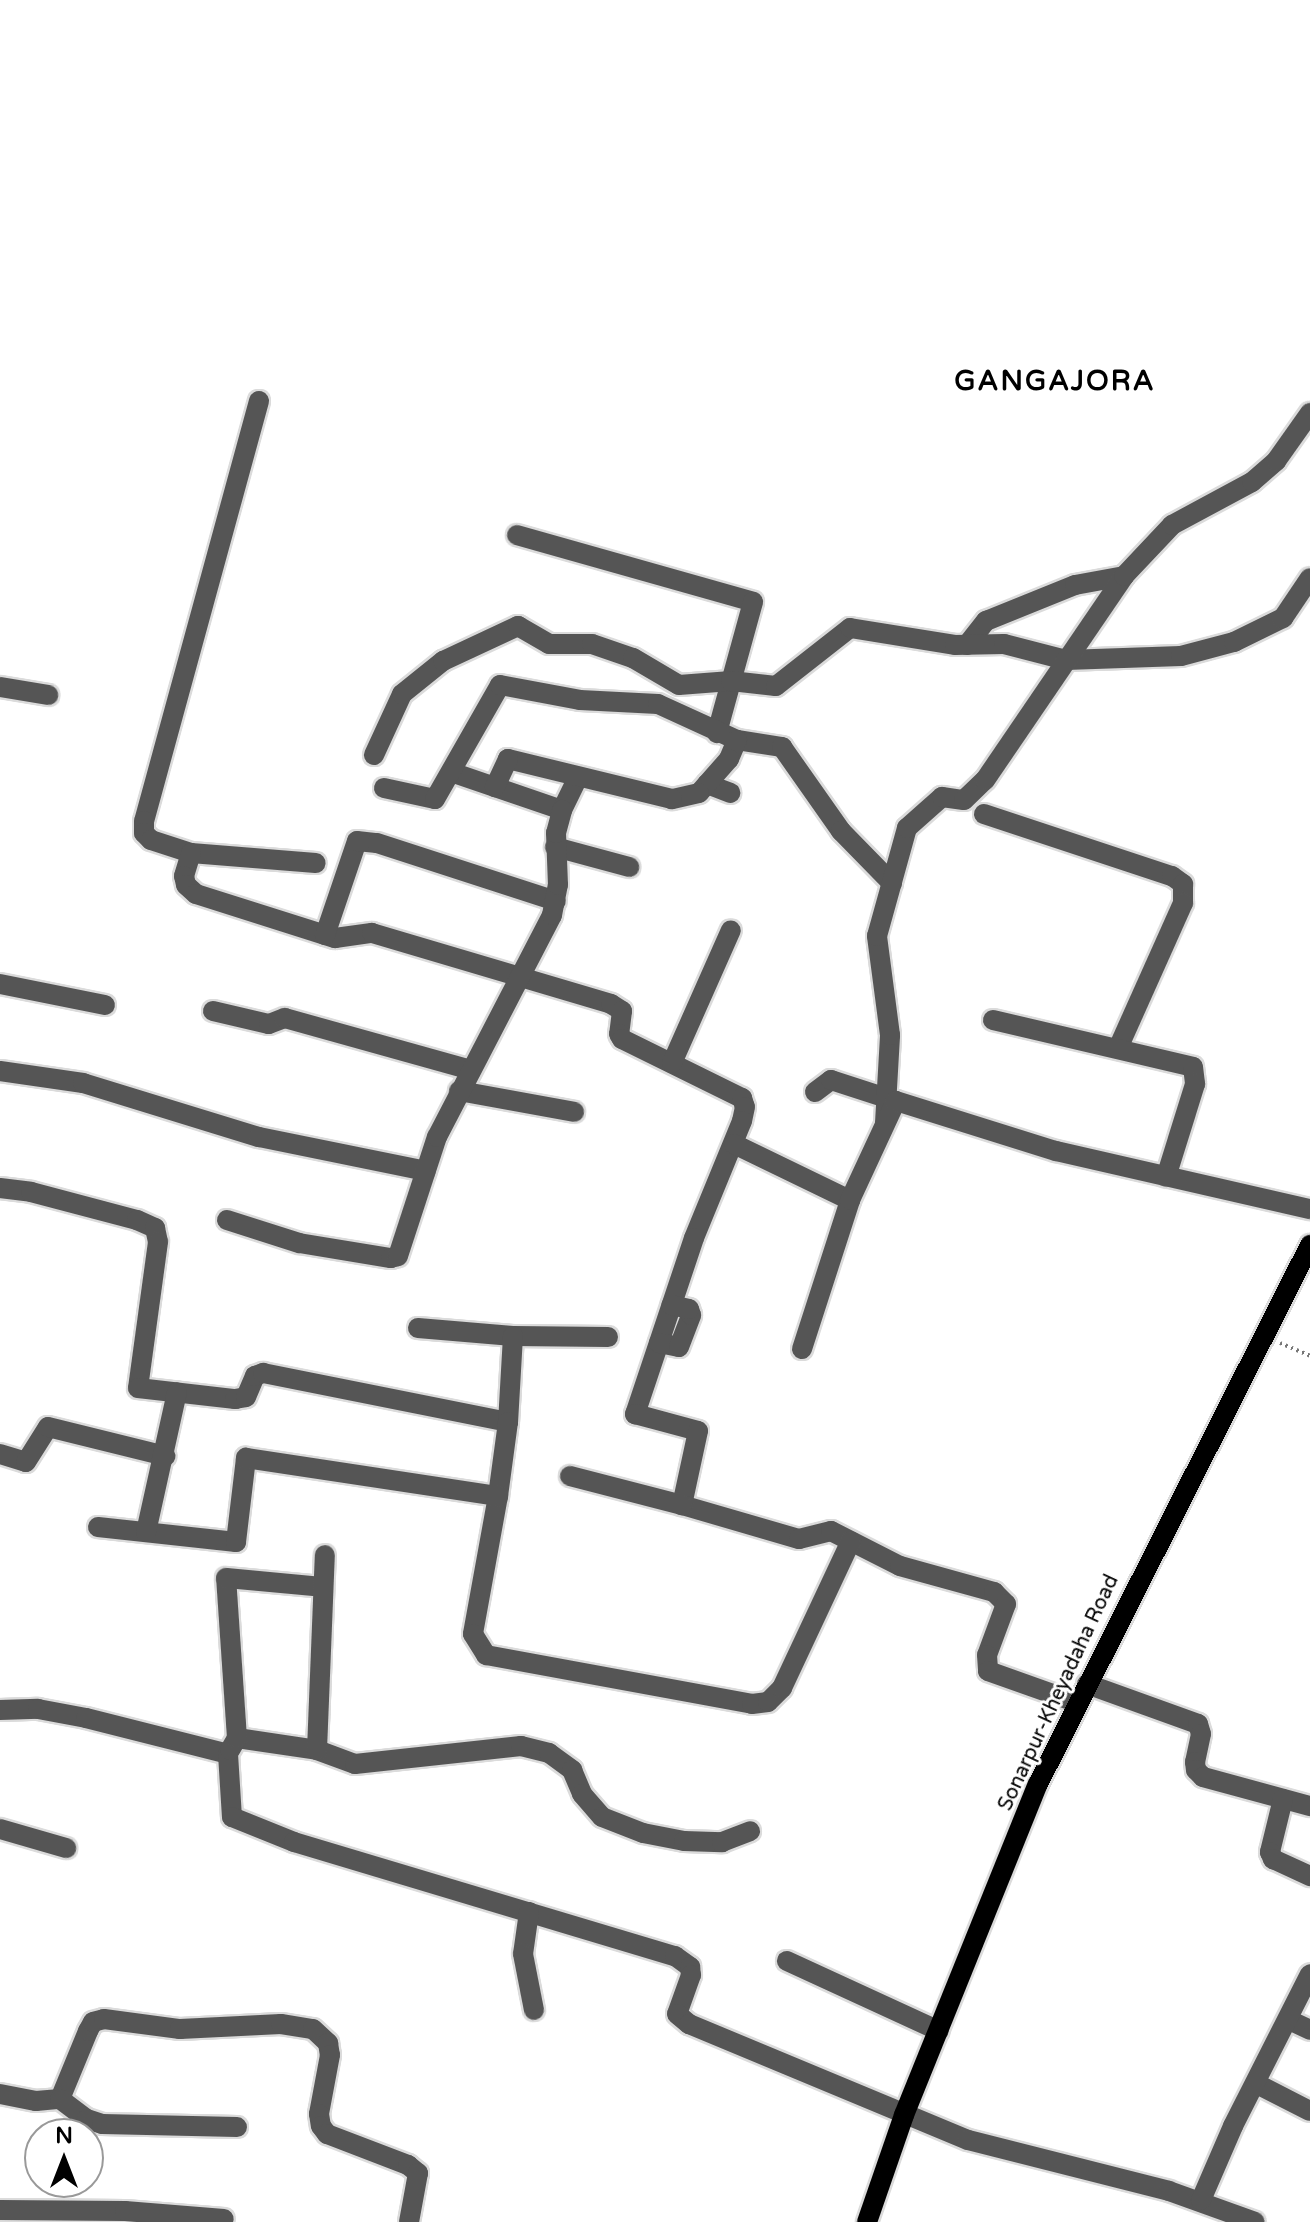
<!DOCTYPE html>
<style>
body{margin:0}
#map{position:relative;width:1310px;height:2222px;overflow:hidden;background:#fff;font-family:"Varela Round",sans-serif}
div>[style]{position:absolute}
.path>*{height:4px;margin-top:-2px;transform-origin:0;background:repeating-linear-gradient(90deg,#777 0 2px,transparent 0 6px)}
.roads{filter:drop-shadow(2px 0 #dbdbdb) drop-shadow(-2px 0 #dbdbdb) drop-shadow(0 2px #dbdbdb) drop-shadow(0 -2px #dbdbdb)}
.minor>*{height:20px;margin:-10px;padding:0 10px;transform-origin:10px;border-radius:10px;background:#555}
.major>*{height:20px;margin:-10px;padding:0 10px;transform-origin:10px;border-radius:10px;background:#000}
span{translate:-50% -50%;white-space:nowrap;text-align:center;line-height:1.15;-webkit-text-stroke:6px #fff;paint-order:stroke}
.street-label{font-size:20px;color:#000}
.district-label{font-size:28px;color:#000;font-weight:700;letter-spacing:2px}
.north{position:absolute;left:24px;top:2118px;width:80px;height:80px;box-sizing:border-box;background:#fff;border:2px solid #999;border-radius:50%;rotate:0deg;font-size:22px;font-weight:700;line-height:32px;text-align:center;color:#000}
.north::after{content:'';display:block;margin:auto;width:28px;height:36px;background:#000;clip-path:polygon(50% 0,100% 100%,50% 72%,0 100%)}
</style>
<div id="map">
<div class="path">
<i style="left:1280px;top:1343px;width:33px;rotate:23deg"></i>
</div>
<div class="roads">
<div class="minor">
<i style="left:259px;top:401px;width:435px;rotate:105.3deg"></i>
<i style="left:144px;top:821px;width:12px;rotate:90deg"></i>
<i style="left:144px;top:833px;width:10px;rotate:45deg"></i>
<i style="left:151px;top:840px;width:42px;rotate:18deg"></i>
<i style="left:191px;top:853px;width:125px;rotate:4.6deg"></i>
<i style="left:517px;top:535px;width:245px;rotate:15.8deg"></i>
<i style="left:753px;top:602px;width:136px;rotate:105.4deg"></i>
<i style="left:967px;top:645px;width:31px;rotate:-52deg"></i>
<i style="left:986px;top:621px;width:96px;rotate:-22deg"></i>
<i style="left:1075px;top:585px;width:50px;rotate:-10.4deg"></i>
<i style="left:0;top:687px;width:49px;rotate:9.5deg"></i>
<i style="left:737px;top:740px;width:46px;rotate:8.8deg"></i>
<i style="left:782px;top:747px;width:103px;rotate:54.9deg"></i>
<i style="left:841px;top:831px;width:73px;rotate:45.6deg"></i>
<i style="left:374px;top:755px;width:67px;rotate:-65.3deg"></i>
<i style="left:402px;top:694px;width:53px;rotate:-38.8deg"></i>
<i style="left:443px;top:661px;width:83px;rotate:-25deg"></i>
<i style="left:518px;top:626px;width:36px;rotate:30deg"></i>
<i style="left:549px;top:644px;width:43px"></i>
<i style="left:592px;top:644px;width:43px;rotate:18.9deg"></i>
<i style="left:633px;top:658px;width:53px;rotate:30.4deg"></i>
<i style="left:679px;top:685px;width:52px;rotate:-4.4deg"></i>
<i style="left:731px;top:681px;width:45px;rotate:6.3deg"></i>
<i style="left:776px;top:686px;width:94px;rotate:-38.1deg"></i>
<i style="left:850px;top:628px;width:106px;rotate:9.2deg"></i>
<i style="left:955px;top:645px;width:49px;rotate:-1.2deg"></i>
<i style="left:1004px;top:644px;width:64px;rotate:14.5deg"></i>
<i style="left:1066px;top:660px;width:115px;rotate:-2deg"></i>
<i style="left:1181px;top:656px;width:55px;rotate:-14.8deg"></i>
<i style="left:1234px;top:642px;width:55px;rotate:-26.1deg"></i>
<i style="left:1283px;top:618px;width:48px;rotate:-56deg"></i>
<i style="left:451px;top:772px;width:117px;rotate:18.9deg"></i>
<i style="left:562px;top:810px;width:37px;rotate:-64deg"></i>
<i style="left:707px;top:784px;width:25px;rotate:21deg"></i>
<i style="left:384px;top:788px;width:52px;rotate:12.2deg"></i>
<i style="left:435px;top:799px;width:131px;rotate:-60.3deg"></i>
<i style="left:500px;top:685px;width:81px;rotate:10.6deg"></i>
<i style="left:580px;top:700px;width:78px;rotate:2.9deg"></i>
<i style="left:658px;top:704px;width:87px;rotate:24.5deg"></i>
<i style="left:737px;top:740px;width:21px;rotate:113deg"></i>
<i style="left:729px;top:759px;width:45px;rotate:131.4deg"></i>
<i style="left:699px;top:793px;width:28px;rotate:167deg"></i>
<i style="left:672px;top:799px;width:169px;rotate:-166.3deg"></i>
<i style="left:508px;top:759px;width:31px;rotate:115deg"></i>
<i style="left:984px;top:814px;width:198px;rotate:18.3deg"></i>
<i style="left:1172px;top:876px;width:14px;rotate:36deg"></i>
<i style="left:1183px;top:884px;width:19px;rotate:90deg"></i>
<i style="left:1183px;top:903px;width:159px;rotate:114.1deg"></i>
<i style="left:555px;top:847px;width:77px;rotate:15.1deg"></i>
<i style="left:191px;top:853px;width:24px;rotate:107deg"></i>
<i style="left:184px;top:876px;width:9px;rotate:77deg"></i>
<i style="left:186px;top:885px;width:13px;rotate:42deg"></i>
<i style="left:196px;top:894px;width:146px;rotate:17.6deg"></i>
<i style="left:335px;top:938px;width:37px;rotate:-8deg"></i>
<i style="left:372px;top:933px;width:249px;rotate:16.5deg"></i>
<i style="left:611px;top:1004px;width:13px;rotate:32deg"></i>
<i style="left:622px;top:1011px;width:23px;rotate:97deg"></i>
<i style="left:619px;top:1034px;width:6px;rotate:59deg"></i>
<i style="left:622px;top:1039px;width:134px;rotate:26.2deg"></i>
<i style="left:742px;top:1098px;width:9px;rotate:72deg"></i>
<i style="left:745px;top:1107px;width:14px;rotate:102deg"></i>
<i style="left:742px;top:1121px;width:126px;rotate:112.3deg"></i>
<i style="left:694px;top:1238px;width:186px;rotate:108.5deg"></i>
<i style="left:635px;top:1414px;width:65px;rotate:15.1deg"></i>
<i style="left:698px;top:1431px;width:76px;rotate:102.2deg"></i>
<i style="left:682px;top:1505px;width:122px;rotate:16.2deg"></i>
<i style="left:799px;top:1539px;width:33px;rotate:-14deg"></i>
<i style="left:831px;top:1531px;width:77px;rotate:26.9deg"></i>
<i style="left:900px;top:1566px;width:98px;rotate:15.5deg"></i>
<i style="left:994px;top:1592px;width:17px;rotate:45deg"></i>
<i style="left:1006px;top:1604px;width:54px;rotate:110.4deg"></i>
<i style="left:987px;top:1655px;width:16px;rotate:86deg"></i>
<i style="left:988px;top:1671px;width:96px;rotate:19.6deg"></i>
<i style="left:325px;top:935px;width:99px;rotate:-71.2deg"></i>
<i style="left:357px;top:841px;width:20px;rotate:6deg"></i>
<i style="left:377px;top:843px;width:188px;rotate:18deg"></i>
<i style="left:0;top:984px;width:107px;rotate:11.3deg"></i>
<i style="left:213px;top:1011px;width:57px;rotate:13.1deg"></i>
<i style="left:269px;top:1024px;width:17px;rotate:-21deg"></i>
<i style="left:285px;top:1018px;width:193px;rotate:15.6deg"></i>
<i style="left:993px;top:1020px;width:205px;rotate:13.2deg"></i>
<i style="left:1193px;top:1067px;width:17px;rotate:83deg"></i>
<i style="left:1195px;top:1084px;width:97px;rotate:107.3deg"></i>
<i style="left:672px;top:1063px;width:145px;rotate:-66.1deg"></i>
<i style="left:0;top:1071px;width:84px;rotate:8.2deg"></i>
<i style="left:83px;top:1083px;width:184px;rotate:17.1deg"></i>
<i style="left:259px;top:1137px;width:170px;rotate:11.5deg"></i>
<i style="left:459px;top:1091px;width:117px;rotate:10.3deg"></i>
<i style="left:815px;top:1092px;width:20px;rotate:-37deg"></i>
<i style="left:831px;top:1080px;width:68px;rotate:17.9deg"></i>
<i style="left:885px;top:1123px;width:88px;rotate:-86.7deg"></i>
<i style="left:890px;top:1035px;width:100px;rotate:-97.5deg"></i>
<i style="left:877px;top:936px;width:112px;rotate:-74.5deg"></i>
<i style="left:907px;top:828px;width:47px;rotate:-41.5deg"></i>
<i style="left:942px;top:797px;width:22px;rotate:8deg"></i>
<i style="left:964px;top:800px;width:29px;rotate:-44deg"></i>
<i style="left:985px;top:780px;width:247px;rotate:-55.7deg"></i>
<i style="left:1124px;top:576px;width:70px;rotate:-46.7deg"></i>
<i style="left:1172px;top:525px;width:91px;rotate:-28.3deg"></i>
<i style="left:1252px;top:482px;width:32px;rotate:-41deg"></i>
<i style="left:1276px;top:461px;width:59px;rotate:-54.7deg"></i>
<i style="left:734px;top:1144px;width:129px;rotate:25.8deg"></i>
<i style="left:0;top:1188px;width:31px;rotate:7deg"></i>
<i style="left:31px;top:1192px;width:110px;rotate:14.8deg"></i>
<i style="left:137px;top:1220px;width:20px;rotate:24deg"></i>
<i style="left:155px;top:1228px;width:14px;rotate:78deg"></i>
<i style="left:158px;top:1242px;width:147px;rotate:97.8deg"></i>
<i style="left:138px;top:1388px;width:98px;rotate:6.5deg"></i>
<i style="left:235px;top:1399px;width:11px;rotate:-10deg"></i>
<i style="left:246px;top:1397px;width:23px;rotate:-67deg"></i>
<i style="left:255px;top:1376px;width:9px;rotate:-21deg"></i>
<i style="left:263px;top:1373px;width:250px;rotate:11.3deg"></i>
<i style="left:227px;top:1220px;width:76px;rotate:17.7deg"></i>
<i style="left:299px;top:1243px;width:93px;rotate:9.3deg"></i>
<i style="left:391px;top:1258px;width:7px;rotate:-16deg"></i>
<i style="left:398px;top:1256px;width:125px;rotate:-71.9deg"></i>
<i style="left:437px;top:1137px;width:250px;rotate:-62.6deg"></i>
<i style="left:552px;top:915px;width:31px;rotate:-79deg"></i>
<i style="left:558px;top:885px;width:52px;rotate:-92.2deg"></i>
<i style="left:556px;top:833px;width:24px;rotate:-75deg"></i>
<i style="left:418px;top:1328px;width:95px;rotate:4.8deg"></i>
<i style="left:513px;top:1336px;width:95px;rotate:0.6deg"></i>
<i style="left:513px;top:1336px;width:86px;rotate:93.3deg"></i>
<i style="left:508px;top:1422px;width:75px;rotate:97.7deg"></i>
<i style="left:498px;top:1496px;width:140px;rotate:100.3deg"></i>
<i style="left:473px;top:1634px;width:25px;rotate:58deg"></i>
<i style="left:486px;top:1655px;width:270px;rotate:10.4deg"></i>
<i style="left:752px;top:1704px;width:16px;rotate:-7deg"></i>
<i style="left:768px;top:1702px;width:20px;rotate:-45deg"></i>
<i style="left:782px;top:1688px;width:162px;rotate:-64.9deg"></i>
<i style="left:659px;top:1343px;width:20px;rotate:11deg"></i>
<i style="left:679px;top:1347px;width:34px;rotate:-69deg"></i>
<i style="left:691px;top:1315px;width:6px;rotate:-108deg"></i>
<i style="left:689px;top:1309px;width:18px;rotate:-167deg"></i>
<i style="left:802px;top:1349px;width:157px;rotate:-72.1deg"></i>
<i style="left:850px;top:1200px;width:109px;rotate:-65.1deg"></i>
<i style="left:896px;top:1101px;width:168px;rotate:17.4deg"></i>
<i style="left:1056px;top:1151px;width:261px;rotate:12.9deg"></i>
<i style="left:0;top:1454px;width:27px;rotate:17deg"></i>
<i style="left:26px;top:1462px;width:41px;rotate:-57.8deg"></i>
<i style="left:48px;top:1427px;width:121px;rotate:13.9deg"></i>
<i style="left:570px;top:1476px;width:116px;rotate:14.5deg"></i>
<i style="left:98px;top:1527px;width:139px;rotate:6.2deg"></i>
<i style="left:236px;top:1542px;width:85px;rotate:-83.2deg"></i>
<i style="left:246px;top:1458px;width:255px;rotate:8.6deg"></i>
<i style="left:146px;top:1532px;width:143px;rotate:-77.5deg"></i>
<i style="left:1087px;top:1684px;width:118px;rotate:19.8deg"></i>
<i style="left:1198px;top:1724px;width:10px;rotate:73deg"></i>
<i style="left:1201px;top:1734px;width:29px;rotate:102deg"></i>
<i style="left:1195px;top:1762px;width:8px;rotate:83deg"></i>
<i style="left:1196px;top:1770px;width:10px;rotate:45deg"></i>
<i style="left:1203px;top:1777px;width:111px;rotate:15.2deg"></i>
<i style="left:0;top:1710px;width:38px;rotate:-2deg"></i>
<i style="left:38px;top:1709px;width:49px;rotate:10.6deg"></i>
<i style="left:86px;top:1718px;width:146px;rotate:14.2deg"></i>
<i style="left:228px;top:1754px;width:63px;rotate:86.4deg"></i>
<i style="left:232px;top:1817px;width:67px;rotate:22deg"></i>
<i style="left:294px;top:1842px;width:398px;rotate:16.7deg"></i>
<i style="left:675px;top:1956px;width:19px;rotate:36deg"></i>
<i style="left:690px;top:1967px;width:8px;rotate:83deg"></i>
<i style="left:691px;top:1975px;width:41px;rotate:109.7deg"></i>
<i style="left:677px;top:2014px;width:16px;rotate:40deg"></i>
<i style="left:689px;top:2024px;width:302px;rotate:22.6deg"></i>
<i style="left:968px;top:2140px;width:207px;rotate:14.2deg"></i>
<i style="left:1169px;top:2191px;width:91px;rotate:19.8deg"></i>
<i style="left:237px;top:1738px;width:81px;rotate:8.5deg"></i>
<i style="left:317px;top:1750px;width:40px;rotate:20.2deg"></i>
<i style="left:355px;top:1764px;width:167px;rotate:-6.2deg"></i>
<i style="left:521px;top:1746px;width:29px;rotate:14deg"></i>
<i style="left:549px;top:1753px;width:29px;rotate:36deg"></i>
<i style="left:572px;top:1770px;width:26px;rotate:67deg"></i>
<i style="left:582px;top:1794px;width:30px;rotate:49deg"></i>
<i style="left:602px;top:1817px;width:44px;rotate:21.3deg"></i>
<i style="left:643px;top:1833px;width:42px;rotate:11deg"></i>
<i style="left:684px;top:1841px;width:38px;rotate:2deg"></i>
<i style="left:722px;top:1842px;width:30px;rotate:-21deg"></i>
<i style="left:230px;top:1750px;width:14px;rotate:-60deg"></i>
<i style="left:237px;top:1738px;width:160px;rotate:-93.9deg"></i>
<i style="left:226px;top:1578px;width:97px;rotate:5.3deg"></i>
<i style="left:317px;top:1750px;width:195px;rotate:-87.7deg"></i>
<i style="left:1283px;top:1799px;width:55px;rotate:103.8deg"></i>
<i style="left:1270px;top:1852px;width:8px;rotate:67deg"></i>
<i style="left:1273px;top:1859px;width:41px;rotate:24.7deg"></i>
<i style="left:0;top:1829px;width:69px;rotate:16.1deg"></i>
<i style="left:529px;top:1912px;width:42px;rotate:98.1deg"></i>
<i style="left:523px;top:1954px;width:57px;rotate:78.9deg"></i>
<i style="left:787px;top:1961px;width:167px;rotate:24.7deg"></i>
<i style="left:1289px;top:2020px;width:23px;rotate:25deg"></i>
<i style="left:1257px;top:2084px;width:59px;rotate:27deg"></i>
<i style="left:0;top:2094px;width:37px;rotate:11deg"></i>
<i style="left:36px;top:2101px;width:24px;rotate:-5deg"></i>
<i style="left:60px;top:2099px;width:74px;rotate:-67.6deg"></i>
<i style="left:88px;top:2031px;width:10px;rotate:-61deg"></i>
<i style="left:93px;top:2022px;width:11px;rotate:-15deg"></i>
<i style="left:104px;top:2019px;width:77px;rotate:7.5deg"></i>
<i style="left:180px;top:2029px;width:101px;rotate:-2.8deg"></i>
<i style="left:281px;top:2024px;width:32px;rotate:9deg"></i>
<i style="left:313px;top:2029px;width:21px;rotate:43deg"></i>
<i style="left:328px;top:2043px;width:12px;rotate:81deg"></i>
<i style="left:330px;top:2055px;width:60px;rotate:100.6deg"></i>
<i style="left:319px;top:2114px;width:12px;rotate:81deg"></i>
<i style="left:321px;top:2126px;width:10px;rotate:53deg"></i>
<i style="left:327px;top:2134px;width:87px;rotate:20.9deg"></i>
<i style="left:408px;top:2165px;width:13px;rotate:39deg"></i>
<i style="left:418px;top:2173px;width:50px;rotate:100.4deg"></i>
<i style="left:60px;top:2099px;width:34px;rotate:37deg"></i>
<i style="left:87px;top:2119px;width:16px;rotate:18deg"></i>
<i style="left:102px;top:2124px;width:135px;rotate:1.3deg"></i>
<i style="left:1201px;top:2200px;width:81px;rotate:-66.6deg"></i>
<i style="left:1233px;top:2126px;width:170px;rotate:-63.1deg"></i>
<i style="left:0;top:2210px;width:125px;rotate:0.5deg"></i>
<i style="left:125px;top:2211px;width:99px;rotate:4.6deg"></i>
</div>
<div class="major">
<i style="left:867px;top:2222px;width:113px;rotate:-70.9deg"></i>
<i style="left:904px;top:2115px;width:357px;rotate:-68deg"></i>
<i style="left:1038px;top:1784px;width:604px;rotate:-63.22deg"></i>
</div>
</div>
<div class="street-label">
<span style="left:1059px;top:1693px;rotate:-65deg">Sonarpur-Kheyadaha Road</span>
</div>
<div class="district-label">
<span style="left:1055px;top:381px">GANGAJORA</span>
</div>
<div class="north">N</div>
</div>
